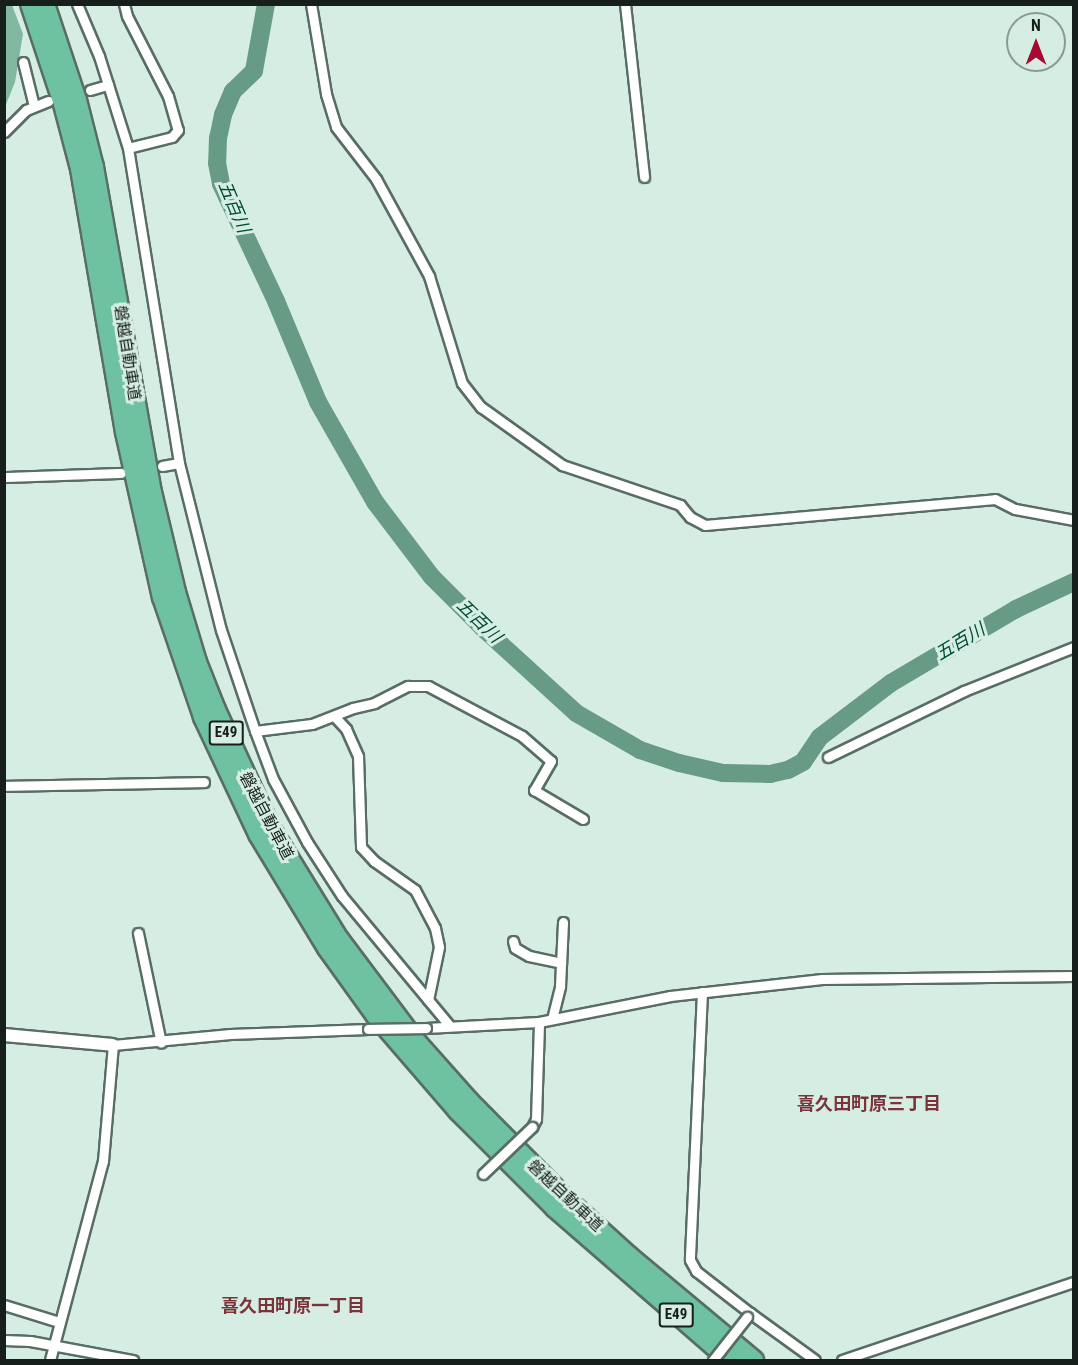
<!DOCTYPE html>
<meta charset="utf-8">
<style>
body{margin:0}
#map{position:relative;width:1078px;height:1365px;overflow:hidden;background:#d6ede3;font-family:"Roboto Condensed","Noto Sans JP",sans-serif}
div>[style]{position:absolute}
.forest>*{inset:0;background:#82b7a1}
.river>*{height:18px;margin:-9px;padding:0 9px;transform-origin:9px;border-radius:9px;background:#679b86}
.roads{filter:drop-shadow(2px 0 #586d64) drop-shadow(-2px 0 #586d64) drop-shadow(0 2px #586d64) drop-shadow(0 -2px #586d64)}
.minor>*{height:9px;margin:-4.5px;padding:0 4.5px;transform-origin:4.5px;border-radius:4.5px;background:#fff}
.tertiary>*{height:12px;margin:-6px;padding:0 6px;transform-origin:6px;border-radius:6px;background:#fff}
.motorway>*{height:18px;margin:-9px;padding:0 9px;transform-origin:9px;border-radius:9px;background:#6ec1a1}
.bridges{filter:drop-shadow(2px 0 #586d64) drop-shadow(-2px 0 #586d64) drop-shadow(0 2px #586d64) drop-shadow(0 -2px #586d64)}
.minor-bridge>*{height:9px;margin:-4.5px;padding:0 4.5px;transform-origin:4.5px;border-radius:4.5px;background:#fff}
span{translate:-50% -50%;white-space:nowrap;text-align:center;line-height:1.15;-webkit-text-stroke:6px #d6ede3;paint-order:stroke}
.shield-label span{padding:2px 4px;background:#d6ede3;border:2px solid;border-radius:4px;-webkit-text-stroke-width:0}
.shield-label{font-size:15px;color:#161f1b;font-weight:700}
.street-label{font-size:16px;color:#161f1b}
.water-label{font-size:18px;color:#004b36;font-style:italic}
.neighbourhood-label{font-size:18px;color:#7b333a;font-weight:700}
.frame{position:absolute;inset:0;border:6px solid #161f1b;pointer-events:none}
.north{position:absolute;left:1006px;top:12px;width:60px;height:60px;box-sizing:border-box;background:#d6ede3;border:2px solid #899b93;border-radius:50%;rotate:0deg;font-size:16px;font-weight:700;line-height:24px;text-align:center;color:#161f1b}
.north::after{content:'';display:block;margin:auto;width:21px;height:27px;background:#a50932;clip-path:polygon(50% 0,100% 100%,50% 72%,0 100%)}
</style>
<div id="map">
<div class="forest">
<i style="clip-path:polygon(5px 5px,12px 5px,23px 34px,15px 82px,5px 107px)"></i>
</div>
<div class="river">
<i style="left:266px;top:4px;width:68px;rotate:100.2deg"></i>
<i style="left:254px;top:71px;width:29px;rotate:136deg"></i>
<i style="left:233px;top:91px;width:26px;rotate:113deg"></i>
<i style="left:223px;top:115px;width:24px;rotate:102deg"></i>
<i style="left:218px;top:138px;width:25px;rotate:92deg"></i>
<i style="left:217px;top:163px;width:21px;rotate:79deg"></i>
<i style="left:221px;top:184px;width:129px;rotate:64.8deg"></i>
<i style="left:276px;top:301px;width:109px;rotate:67.4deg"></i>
<i style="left:318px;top:402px;width:115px;rotate:60.3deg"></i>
<i style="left:375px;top:502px;width:94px;rotate:52.8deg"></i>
<i style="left:432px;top:577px;width:72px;rotate:45deg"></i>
<i style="left:483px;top:628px;width:126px;rotate:42.4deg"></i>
<i style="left:576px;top:713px;width:74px;rotate:30deg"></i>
<i style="left:640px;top:750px;width:41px;rotate:18.4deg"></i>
<i style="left:679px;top:763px;width:45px;rotate:12.8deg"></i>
<i style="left:723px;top:773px;width:47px;rotate:1.2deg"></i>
<i style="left:770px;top:774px;width:18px;rotate:-13deg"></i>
<i style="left:788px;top:770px;width:17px;rotate:-28deg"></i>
<i style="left:803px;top:762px;width:30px;rotate:-56deg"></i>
<i style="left:820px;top:737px;width:89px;rotate:-37.3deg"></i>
<i style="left:891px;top:683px;width:145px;rotate:-30.6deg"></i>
<i style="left:1016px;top:609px;width:64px;rotate:-25deg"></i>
</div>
<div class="roads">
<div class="minor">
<i style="left:77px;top:4px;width:56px;rotate:67.1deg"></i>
<i style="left:99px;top:56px;width:96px;rotate:72.5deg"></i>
<i style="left:128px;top:148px;width:319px;rotate:80.8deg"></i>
<i style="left:179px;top:463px;width:172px;rotate:75.9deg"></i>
<i style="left:221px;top:630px;width:107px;rotate:71.4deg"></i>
<i style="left:255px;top:731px;width:51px;rotate:69.4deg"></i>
<i style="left:273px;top:779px;width:72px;rotate:61.6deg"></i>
<i style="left:307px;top:842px;width:64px;rotate:57.1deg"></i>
<i style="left:342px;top:896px;width:169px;rotate:50.3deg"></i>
<i style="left:124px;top:4px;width:12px;rotate:76deg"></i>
<i style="left:127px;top:16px;width:90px;rotate:62.9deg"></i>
<i style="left:168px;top:96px;width:35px;rotate:74deg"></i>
<i style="left:178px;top:130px;width:9px;rotate:131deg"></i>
<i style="left:172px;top:137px;width:45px;rotate:166deg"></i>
<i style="left:311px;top:4px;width:91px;rotate:80.5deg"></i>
<i style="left:326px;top:94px;width:34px;rotate:73deg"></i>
<i style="left:336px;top:127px;width:66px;rotate:52.4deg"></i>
<i style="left:376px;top:179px;width:111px;rotate:61.3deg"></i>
<i style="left:429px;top:276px;width:112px;rotate:72.9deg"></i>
<i style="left:462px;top:383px;width:31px;rotate:52deg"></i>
<i style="left:481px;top:407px;width:100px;rotate:35.6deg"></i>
<i style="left:562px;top:465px;width:125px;rotate:18.7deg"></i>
<i style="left:680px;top:505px;width:16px;rotate:50deg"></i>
<i style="left:690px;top:517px;width:17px;rotate:28deg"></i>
<i style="left:705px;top:525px;width:291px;rotate:-5.1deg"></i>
<i style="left:995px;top:499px;width:22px;rotate:27deg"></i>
<i style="left:1015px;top:509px;width:60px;rotate:10.6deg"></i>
<i style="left:625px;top:4px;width:174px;rotate:83.7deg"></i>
<i style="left:23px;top:62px;width:45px;rotate:76deg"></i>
<i style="left:90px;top:90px;width:19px;rotate:-16deg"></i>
<i style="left:4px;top:132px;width:31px;rotate:-45deg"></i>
<i style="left:26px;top:110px;width:24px;rotate:-22deg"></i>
<i style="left:162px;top:466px;width:17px;rotate:-10deg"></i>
<i style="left:4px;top:477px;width:117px;rotate:-2deg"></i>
<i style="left:334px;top:716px;width:18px;rotate:47deg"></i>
<i style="left:346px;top:729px;width:30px;rotate:66deg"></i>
<i style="left:358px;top:756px;width:91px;rotate:88.1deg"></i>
<i style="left:361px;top:847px;width:19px;rotate:47deg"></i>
<i style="left:374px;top:861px;width:50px;rotate:35.3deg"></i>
<i style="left:415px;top:890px;width:43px;rotate:62.2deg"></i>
<i style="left:435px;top:928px;width:19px;rotate:78deg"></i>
<i style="left:439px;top:947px;width:54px;rotate:101.7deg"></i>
<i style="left:255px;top:731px;width:57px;rotate:-7deg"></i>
<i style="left:312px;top:724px;width:44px;rotate:-21.3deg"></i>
<i style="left:353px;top:708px;width:22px;rotate:-13deg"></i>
<i style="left:374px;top:703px;width:38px;rotate:-27deg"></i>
<i style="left:408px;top:686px;width:20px"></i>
<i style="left:428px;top:686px;width:106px;rotate:28deg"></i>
<i style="left:522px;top:736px;width:38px;rotate:41deg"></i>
<i style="left:551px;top:761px;width:34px;rotate:120deg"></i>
<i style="left:534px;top:790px;width:57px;rotate:30.6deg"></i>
<i style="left:828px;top:757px;width:151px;rotate:-25.9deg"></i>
<i style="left:964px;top:691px;width:118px;rotate:-21.8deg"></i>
<i style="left:4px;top:786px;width:200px;rotate:-1.1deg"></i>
<i style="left:138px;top:933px;width:112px;rotate:78.2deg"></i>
<i style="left:513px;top:941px;width:7px;rotate:74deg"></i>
<i style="left:515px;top:948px;width:16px;rotate:30deg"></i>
<i style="left:529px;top:956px;width:33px;rotate:12deg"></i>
<i style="left:702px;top:992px;width:268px;rotate:92.6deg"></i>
<i style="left:690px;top:1260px;width:13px;rotate:61deg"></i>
<i style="left:696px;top:1271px;width:68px;rotate:37.9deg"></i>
<i style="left:552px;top:1019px;width:34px;rotate:-76deg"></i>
<i style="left:560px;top:986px;width:64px;rotate:-87.3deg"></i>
<i style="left:426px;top:1028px;width:113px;rotate:-3deg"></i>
<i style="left:539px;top:1022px;width:134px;rotate:-11.2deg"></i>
<i style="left:670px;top:996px;width:153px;rotate:-6.4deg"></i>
<i style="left:822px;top:979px;width:252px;rotate:-0.7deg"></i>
<i style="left:532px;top:1127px;width:9px;rotate:-63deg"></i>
<i style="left:536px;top:1119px;width:97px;rotate:-88.2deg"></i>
<i style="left:4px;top:1305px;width:58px;rotate:17.2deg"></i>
<i style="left:748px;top:1316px;width:4px;rotate:-56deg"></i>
<i style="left:750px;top:1313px;width:80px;rotate:35.9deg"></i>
<i style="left:4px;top:1340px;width:26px;rotate:2deg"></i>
<i style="left:30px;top:1341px;width:105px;rotate:10.5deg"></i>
<i style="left:50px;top:1360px;width:206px;rotate:-75.1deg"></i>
<i style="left:103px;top:1161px;width:116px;rotate:-85.1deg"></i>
<i style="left:113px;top:1045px;width:118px;rotate:-5.4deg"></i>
<i style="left:230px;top:1034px;width:138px;rotate:-2.1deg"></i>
<i style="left:842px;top:1360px;width:245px;rotate:-18.6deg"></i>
</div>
<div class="tertiary">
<i style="left:4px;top:1035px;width:109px;rotate:5.2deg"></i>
</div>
<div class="motorway">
<i style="left:30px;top:4px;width:105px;rotate:71.7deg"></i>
<i style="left:63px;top:104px;width:67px;rotate:75.3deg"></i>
<i style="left:80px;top:169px;width:267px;rotate:80.3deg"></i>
<i style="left:125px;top:432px;width:169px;rotate:77.4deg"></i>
<i style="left:162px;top:597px;width:127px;rotate:71.1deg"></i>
<i style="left:203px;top:717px;width:129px;rotate:64.8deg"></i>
<i style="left:258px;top:834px;width:133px;rotate:58.8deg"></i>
<i style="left:327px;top:948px;width:84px;rotate:54.2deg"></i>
<i style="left:376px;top:1016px;width:125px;rotate:49.2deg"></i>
<i style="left:458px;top:1111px;width:137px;rotate:45deg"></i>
<i style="left:555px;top:1208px;width:232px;rotate:41deg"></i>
<i style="left:45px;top:4px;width:101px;rotate:71.6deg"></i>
<i style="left:77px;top:100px;width:69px;rotate:75.8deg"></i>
<i style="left:94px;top:167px;width:330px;rotate:79.9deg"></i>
<i style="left:152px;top:492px;width:103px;rotate:76.5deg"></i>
<i style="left:176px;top:592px;width:73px;rotate:73.3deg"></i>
<i style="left:197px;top:662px;width:52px;rotate:68.4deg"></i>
<i style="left:216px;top:710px;width:131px;rotate:65.2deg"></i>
<i style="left:271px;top:829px;width:129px;rotate:58.3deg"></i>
<i style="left:339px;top:939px;width:125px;rotate:53.1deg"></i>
<i style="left:414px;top:1039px;width:84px;rotate:48.4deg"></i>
<i style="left:470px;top:1102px;width:134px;rotate:45.3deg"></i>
<i style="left:564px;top:1197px;width:88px;rotate:42.2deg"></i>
<i style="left:629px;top:1256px;width:163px;rotate:39.8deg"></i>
</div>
</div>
<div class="bridges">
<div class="minor-bridge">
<i style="left:368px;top:1029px;width:58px;rotate:-1deg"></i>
<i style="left:483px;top:1174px;width:68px;rotate:-43.8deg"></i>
<i style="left:713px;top:1360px;width:55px;rotate:-51.7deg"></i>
</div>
</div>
<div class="shield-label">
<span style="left:226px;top:733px">E49</span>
<span style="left:676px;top:1315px">E49</span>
</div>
<div class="street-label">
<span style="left:127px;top:353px;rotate:81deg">磐越自動車道</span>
<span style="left:266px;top:816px;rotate:62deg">磐越自動車道</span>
<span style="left:565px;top:1196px;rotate:43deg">磐越自動車道</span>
</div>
<div class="water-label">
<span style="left:234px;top:207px;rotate:67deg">五百川</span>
<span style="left:479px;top:621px;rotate:44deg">五百川</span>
<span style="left:960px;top:642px;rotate:-31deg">五百川</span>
</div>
<div class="neighbourhood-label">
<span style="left:869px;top:1104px">喜久田町原三丁目</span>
<span style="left:293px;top:1306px">喜久田町原一丁目</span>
</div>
<div class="frame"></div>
<div class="north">N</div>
</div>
